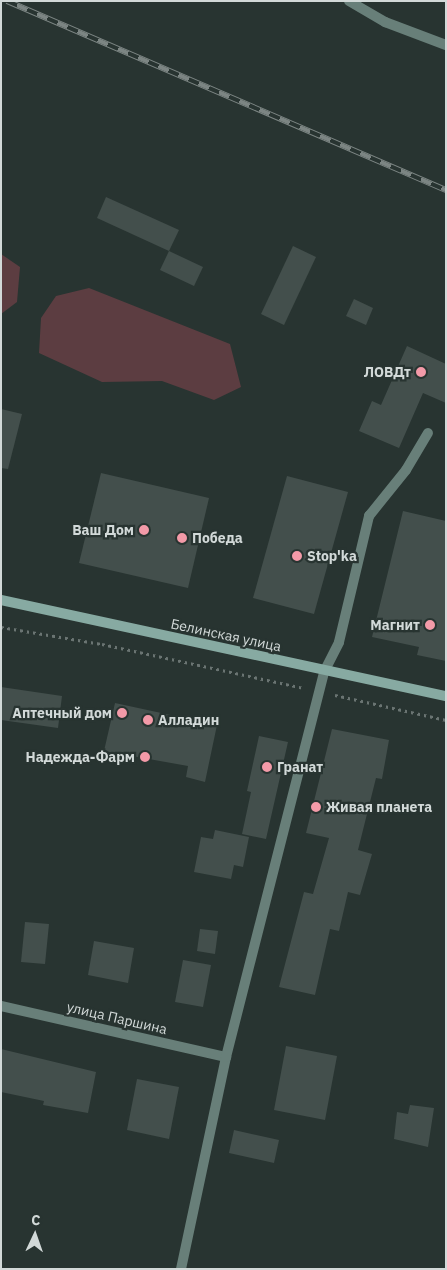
<!DOCTYPE html>
<meta charset="utf-8">
<style>
body{margin:0}
#map{position:relative;width:447px;height:1270px;overflow:hidden;background:#283431;font-family:"IBM Plex Sans",sans-serif}
div>[style]{position:absolute}
.green>*{inset:0;background:#5c3d41}
.building>*{inset:0;background:#434f4c}
.path>*{height:3px;margin-top:-1.5px;transform-origin:0;background:repeating-linear-gradient(90deg,#6a7472 0 2.5px,transparent 0 6.5px)}
.service>*{height:10px;margin:-5px;padding:0 5px;transform-origin:5px;border-radius:5px;background:#687f79}
.minor>*{height:10px;margin:-5px;padding:0 5px;transform-origin:5px;border-radius:5px;background:#687f79}
.secondary>*{height:10px;margin:-5px;padding:0 5px;transform-origin:5px;border-radius:5px;background:#87aaa2}
.rail>*{height:5.5px;margin-top:-2.75px;transform-origin:0;background:repeating-linear-gradient(90deg,#283431 0 11px,#7c8583 0 22px);box-sizing:border-box;border-block:1px solid #7c8583}
.dots>*{width:14px;height:14px;translate:-50% -50%;box-sizing:border-box;border:2px solid #283431;border-radius:50%}
span{translate:-50% -50%;white-space:nowrap;text-align:center;line-height:1.15;-webkit-text-stroke:4.5px #283431;paint-order:stroke}
.poi-label{font-size:14px;color:#d2d9d8;font-weight:700}
.right{translate:-100% -50%;text-align:right}
.left{translate:0 -50%;text-align:left}
.street-label{font-size:14px;color:#d2d9d8}
.frame{position:absolute;inset:0;border:2px solid #d2d9d8;pointer-events:none}
.north{position:absolute;left:10px;top:1210px;width:50px;height:50px;-webkit-text-stroke:4px #283431;paint-order:stroke;rotate:3deg;font-size:14px;font-weight:700;line-height:20px;text-align:center;color:#d2d9d8}
.north::after{content:'';display:block;margin:auto;width:18px;height:22px;background:#d2d9d8;clip-path:polygon(50% 0,100% 100%,50% 72%,0 100%)}
</style>
<div id="map">
<div class="green">
<i style="clip-path:polygon(1px 254px,20px 267px,17px 302px,1px 314px)"></i>
<i style="clip-path:polygon(89px 288px,230px 344px,241px 387px,214px 400px,162px 381px,102px 382px,39px 353px,41px 318px,56px 296px)"></i>
</div>
<div class="building">
<i style="clip-path:polygon(106px 197px,179px 230px,169px 251px,97px 218px)"></i>
<i style="clip-path:polygon(293px 246px,316px 257px,284px 325px,261px 314px)"></i>
<i style="clip-path:polygon(169px 251px,203px 267px,194px 286px,160px 270px)"></i>
<i style="clip-path:polygon(354px 299px,373px 308px,366px 325px,346px 316px)"></i>
<i style="clip-path:polygon(407px 346px,446px 364px,446px 403px,423px 393px,399px 448px,359px 431px,372px 401px,381px 405px)"></i>
<i style="clip-path:polygon(1px 409px,22px 414px,8px 469px,1px 468px)"></i>
<i style="clip-path:polygon(101px 473px,209px 498px,188px 588px,79px 563px)"></i>
<i style="clip-path:polygon(287px 476px,348px 492px,314px 614px,253px 598px)"></i>
<i style="clip-path:polygon(403px 511px,446px 521px,446px 661px,417px 655px,419px 647px,372px 637px)"></i>
<i style="clip-path:polygon(1px 687px,62px 696px,58px 728px,1px 720px)"></i>
<i style="clip-path:polygon(115px 703px,217px 725px,205px 782px,186px 777px,188px 766px,104px 751px)"></i>
<i style="clip-path:polygon(332px 729px,389px 740px,382px 779px,376px 778px,358px 850px,372px 854px,360px 895px,348px 892px,339px 931px,330px 929px,315px 995px,279px 987px,304px 892px,313px 894px,329px 838px,306px 833px)"></i>
<i style="clip-path:polygon(259px 736px,288px 742px,266px 839px,242px 834px,251px 792px,247px 791px)"></i>
<i style="clip-path:polygon(215px 830px,249px 837px,243px 867px,234px 865px,231px 879px,194px 872px,201px 837px,213px 839px)"></i>
<i style="clip-path:polygon(25px 922px,49px 924px,45px 964px,21px 962px)"></i>
<i style="clip-path:polygon(200px 929px,218px 931px,215px 954px,197px 951px)"></i>
<i style="clip-path:polygon(94px 941px,134px 948px,128px 983px,88px 975px)"></i>
<i style="clip-path:polygon(183px 960px,211px 965px,203px 1007px,175px 1002px)"></i>
<i style="clip-path:polygon(286px 1046px,337px 1056px,325px 1120px,274px 1110px)"></i>
<i style="clip-path:polygon(1px 1049px,96px 1072px,88px 1113px,43px 1105px,44px 1101px,1px 1092px)"></i>
<i style="clip-path:polygon(137px 1079px,179px 1087px,169px 1139px,127px 1130px)"></i>
<i style="clip-path:polygon(410px 1105px,434px 1108px,428px 1147px,394px 1139px,397px 1112px,408px 1114px)"></i>
<i style="clip-path:polygon(234px 1130px,279px 1140px,274px 1163px,229px 1153px)"></i>
</div>
<div class="path">
<i style="left:1px;top:627px;width:102px;rotate:9.6deg"></i>
<i style="left:102px;top:644px;width:207px;rotate:12.3deg"></i>
<i style="left:335px;top:695px;width:114px;rotate:12.7deg"></i>
</div>
<div class="service">
<i style="left:349px;top:1px;width:42px;rotate:30.3deg"></i>
<i style="left:385px;top:22px;width:65px;rotate:20.7deg"></i>
<i style="left:325px;top:670px;width:31px;rotate:-63deg"></i>
<i style="left:339px;top:642px;width:130px;rotate:-76.6deg"></i>
<i style="left:369px;top:516px;width:59px;rotate:-51.2deg"></i>
<i style="left:406px;top:470px;width:43px;rotate:-59.3deg"></i>
</div>
<div class="minor">
<i style="left:1px;top:1006px;width:231px;rotate:12.8deg"></i>
<i style="left:181px;top:1269px;width:217px;rotate:-78deg"></i>
<i style="left:226px;top:1057px;width:399px;rotate:-75.7deg"></i>
</div>
<div class="secondary">
<i style="left:1px;top:600px;width:455px;rotate:12.2deg"></i>
</div>
<div class="rail">
<i style="left:7px;top:1px;width:478px;rotate:23.3deg"></i>
</div>
<div class="dots">
<i style="left:421px;top:372px;background:#f39aa8"></i>
<i style="left:144px;top:530px;background:#f39aa8"></i>
<i style="left:182px;top:538px;background:#f39aa8"></i>
<i style="left:297px;top:556px;background:#f39aa8"></i>
<i style="left:430px;top:625px;background:#f39aa8"></i>
<i style="left:122px;top:713px;background:#f39aa8"></i>
<i style="left:148px;top:720px;background:#f39aa8"></i>
<i style="left:145px;top:757px;background:#f39aa8"></i>
<i style="left:267px;top:767px;background:#f39aa8"></i>
<i style="left:316px;top:807px;background:#f39aa8"></i>
</div>
<div class="poi-label">
<span class="right" style="left:411px;top:372px">ЛОВДт</span>
<span class="right" style="left:134px;top:530px">Ваш Дом</span>
<span class="left" style="left:192px;top:538px">Победа</span>
<span class="left" style="left:307px;top:556px">Stop'ka</span>
<span class="right" style="left:420px;top:625px">Магнит</span>
<span class="right" style="left:112px;top:713px">Аптечный дом</span>
<span class="left" style="left:158px;top:720px">Алладин</span>
<span class="right" style="left:135px;top:757px">Надежда-Фарм</span>
<span class="left" style="left:277px;top:767px">Гранат</span>
<span class="left" style="left:326px;top:807px">Живая планета</span>
</div>
<div class="street-label">
<span style="left:226px;top:635px;rotate:12deg">Белинская улица</span>
<span style="left:117px;top:1018px;rotate:13deg">улица Паршина</span>
</div>
<div class="frame"></div>
<div class="north">С</div>
</div>
